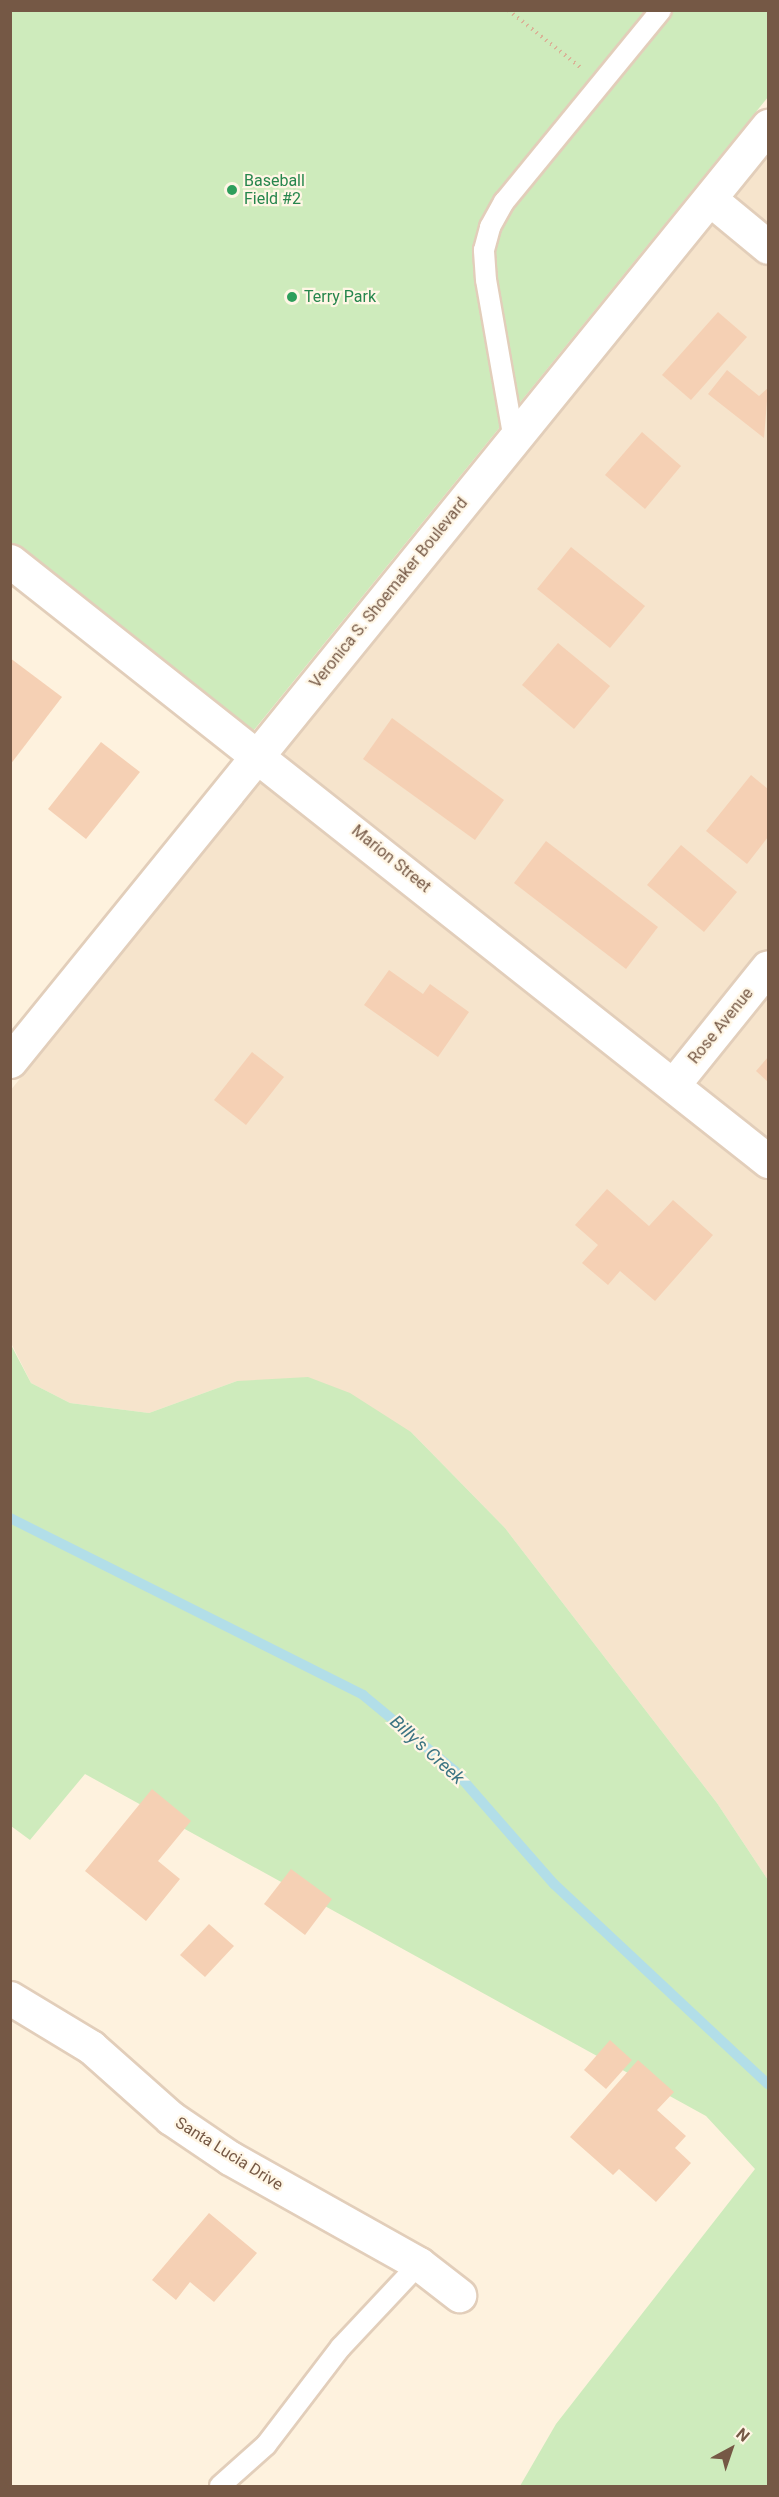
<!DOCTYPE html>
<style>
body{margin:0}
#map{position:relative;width:779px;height:2497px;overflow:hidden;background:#fef2de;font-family:Roboto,sans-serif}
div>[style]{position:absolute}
.residential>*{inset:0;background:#f6e4cc}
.green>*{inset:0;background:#ceebbc}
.stream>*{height:10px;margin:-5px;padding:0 5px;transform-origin:5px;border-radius:5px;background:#b2dee8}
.building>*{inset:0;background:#f5d0b4}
.path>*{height:4px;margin-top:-2px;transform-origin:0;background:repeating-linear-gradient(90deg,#d9b397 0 1.5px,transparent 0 6px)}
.roads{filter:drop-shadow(2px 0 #e2ceba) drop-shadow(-2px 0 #e2ceba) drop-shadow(0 2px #e2ceba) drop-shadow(0 -2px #e2ceba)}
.lane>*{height:20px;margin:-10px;padding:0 10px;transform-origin:10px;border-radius:10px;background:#fff}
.street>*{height:33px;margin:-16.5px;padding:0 16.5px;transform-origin:16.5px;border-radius:16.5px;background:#fff}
.secondary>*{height:33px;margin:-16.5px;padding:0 16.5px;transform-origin:16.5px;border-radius:16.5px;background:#fff}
.dots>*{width:16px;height:16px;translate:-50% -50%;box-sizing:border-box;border:3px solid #fff6e5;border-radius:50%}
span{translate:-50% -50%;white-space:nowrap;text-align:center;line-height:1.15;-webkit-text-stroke:4.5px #fff6e5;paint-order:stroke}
.leisure-label{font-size:16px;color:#27864d}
.left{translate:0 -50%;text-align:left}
.street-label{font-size:16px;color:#755845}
.water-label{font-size:18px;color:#3b7483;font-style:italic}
.frame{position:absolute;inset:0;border:12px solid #755845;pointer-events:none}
.north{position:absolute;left:701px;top:2419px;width:60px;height:60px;-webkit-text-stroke:4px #fff6e5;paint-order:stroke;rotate:40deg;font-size:16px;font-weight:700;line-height:24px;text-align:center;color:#755845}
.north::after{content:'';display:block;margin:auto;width:21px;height:27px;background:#755845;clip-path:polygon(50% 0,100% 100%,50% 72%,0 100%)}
</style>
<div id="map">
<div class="residential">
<i style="clip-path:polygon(768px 156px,768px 1880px,717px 1803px,505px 1528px,411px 1432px,237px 1381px,149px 1413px,70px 1403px,31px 1383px,11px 1343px,10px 1091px)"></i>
</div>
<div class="green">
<i style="clip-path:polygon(10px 11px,768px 11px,768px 97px,245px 741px,11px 554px)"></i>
<i style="clip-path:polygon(10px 1343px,31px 1383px,70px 1403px,149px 1413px,237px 1381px,308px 1377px,350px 1393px,411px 1432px,505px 1528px,717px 1803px,768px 1880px,768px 2486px,520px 2486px,556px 2424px,755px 2169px,706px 2116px,85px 1774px,30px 1840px,11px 1826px)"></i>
</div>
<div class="stream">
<i style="left:10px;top:1518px;width:395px;rotate:26.6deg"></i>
<i style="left:363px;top:1695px;width:119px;rotate:39.6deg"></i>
<i style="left:455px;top:1771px;width:150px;rotate:48.8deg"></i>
<i style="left:554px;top:1884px;width:293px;rotate:43.1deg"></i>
</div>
<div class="building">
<i style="clip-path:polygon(718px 312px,747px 337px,691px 400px,662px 375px)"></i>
<i style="clip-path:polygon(727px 370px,759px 396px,768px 388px,764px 438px,708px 394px)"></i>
<i style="clip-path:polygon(642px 432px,681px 466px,645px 509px,605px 475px)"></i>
<i style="clip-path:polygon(571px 547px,645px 606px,610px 648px,537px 589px)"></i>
<i style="clip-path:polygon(558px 643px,610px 686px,574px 729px,522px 685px)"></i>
<i style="clip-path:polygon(10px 658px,62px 697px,10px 765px)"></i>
<i style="clip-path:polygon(392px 718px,504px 800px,475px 840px,363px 759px)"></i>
<i style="clip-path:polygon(101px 742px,140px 772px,86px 839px,48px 809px)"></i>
<i style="clip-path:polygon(751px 775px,768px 789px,768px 837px,747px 864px,706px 831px)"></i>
<i style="clip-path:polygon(546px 841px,658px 927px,626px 969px,514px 883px)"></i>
<i style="clip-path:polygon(681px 845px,737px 892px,704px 932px,647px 885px)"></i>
<i style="clip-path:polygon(389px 970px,423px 994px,430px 984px,469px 1012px,438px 1057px,364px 1005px)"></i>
<i style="clip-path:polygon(252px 1052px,284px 1077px,246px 1125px,214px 1100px)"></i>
<i style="clip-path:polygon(768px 1057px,768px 1082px,756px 1071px)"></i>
<i style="clip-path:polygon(607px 1189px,649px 1226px,673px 1200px,713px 1235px,655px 1301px,620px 1271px,608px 1285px,582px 1263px,598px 1245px,575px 1225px)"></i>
<i style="clip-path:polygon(152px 1789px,191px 1821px,158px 1861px,180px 1879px,146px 1921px,85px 1871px)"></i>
<i style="clip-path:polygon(291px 1869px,332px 1899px,305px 1935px,264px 1904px)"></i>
<i style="clip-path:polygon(209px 1924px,234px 1946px,205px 1977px,180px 1955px)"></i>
<i style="clip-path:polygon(610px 2040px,632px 2060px,606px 2089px,584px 2070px)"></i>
<i style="clip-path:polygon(638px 2060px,674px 2092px,657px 2110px,686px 2136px,675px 2148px,691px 2163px,656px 2202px,619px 2169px,613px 2175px,570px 2137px)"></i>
<i style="clip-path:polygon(209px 2213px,257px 2253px,214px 2302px,190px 2282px,176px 2300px,152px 2280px)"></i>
</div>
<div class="path">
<i style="left:508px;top:10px;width:92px;rotate:38.4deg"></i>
</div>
<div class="roads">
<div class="lane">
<i style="left:514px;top:440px;width:162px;rotate:-99.9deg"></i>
<i style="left:486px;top:280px;width:30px;rotate:-94deg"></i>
<i style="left:484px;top:250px;width:24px;rotate:-75deg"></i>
<i style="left:490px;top:227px;width:29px;rotate:-61deg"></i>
<i style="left:504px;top:202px;width:248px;rotate:-50.7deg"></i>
<i style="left:220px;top:2486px;width:62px;rotate:-41.7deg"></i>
<i style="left:266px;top:2445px;width:123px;rotate:-52.6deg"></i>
<i style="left:341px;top:2347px;width:114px;rotate:-46.8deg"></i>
</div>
<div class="street">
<i style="left:710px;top:199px;width:75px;rotate:39.6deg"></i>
<i style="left:10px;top:561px;width:967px;rotate:38.36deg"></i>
<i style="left:673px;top:1085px;width:151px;rotate:-51.2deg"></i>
<i style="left:10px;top:1998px;width:95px;rotate:31.2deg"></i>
<i style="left:91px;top:2047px;width:107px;rotate:41.6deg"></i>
<i style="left:171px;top:2118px;width:71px;rotate:34.1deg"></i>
<i style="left:230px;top:2158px;width:217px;rotate:29.3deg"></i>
<i style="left:419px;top:2264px;width:51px;rotate:37.8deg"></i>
</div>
<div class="secondary">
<i style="left:10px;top:1061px;width:1204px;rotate:-50.97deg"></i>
</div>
</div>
<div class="dots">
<i style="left:232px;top:190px;background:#2e9e5b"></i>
<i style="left:292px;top:297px;background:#2e9e5b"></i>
</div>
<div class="leisure-label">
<span class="left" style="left:244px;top:190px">Baseball<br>Field #2</span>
<span class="left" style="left:304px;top:297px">Terry Park</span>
</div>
<div class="street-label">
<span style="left:389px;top:593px;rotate:-51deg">Veronica S. Shoemaker Boulevard</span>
<span style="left:391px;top:859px;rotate:39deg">Marion Street</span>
<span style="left:721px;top:1026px;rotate:-51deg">Rose Avenue</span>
<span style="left:229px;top:2154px;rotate:32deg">Santa Lucia Drive</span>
</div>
<div class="water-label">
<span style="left:427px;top:1750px;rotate:42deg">Billy's Creek</span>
</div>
<div class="frame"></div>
<div class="north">N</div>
</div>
